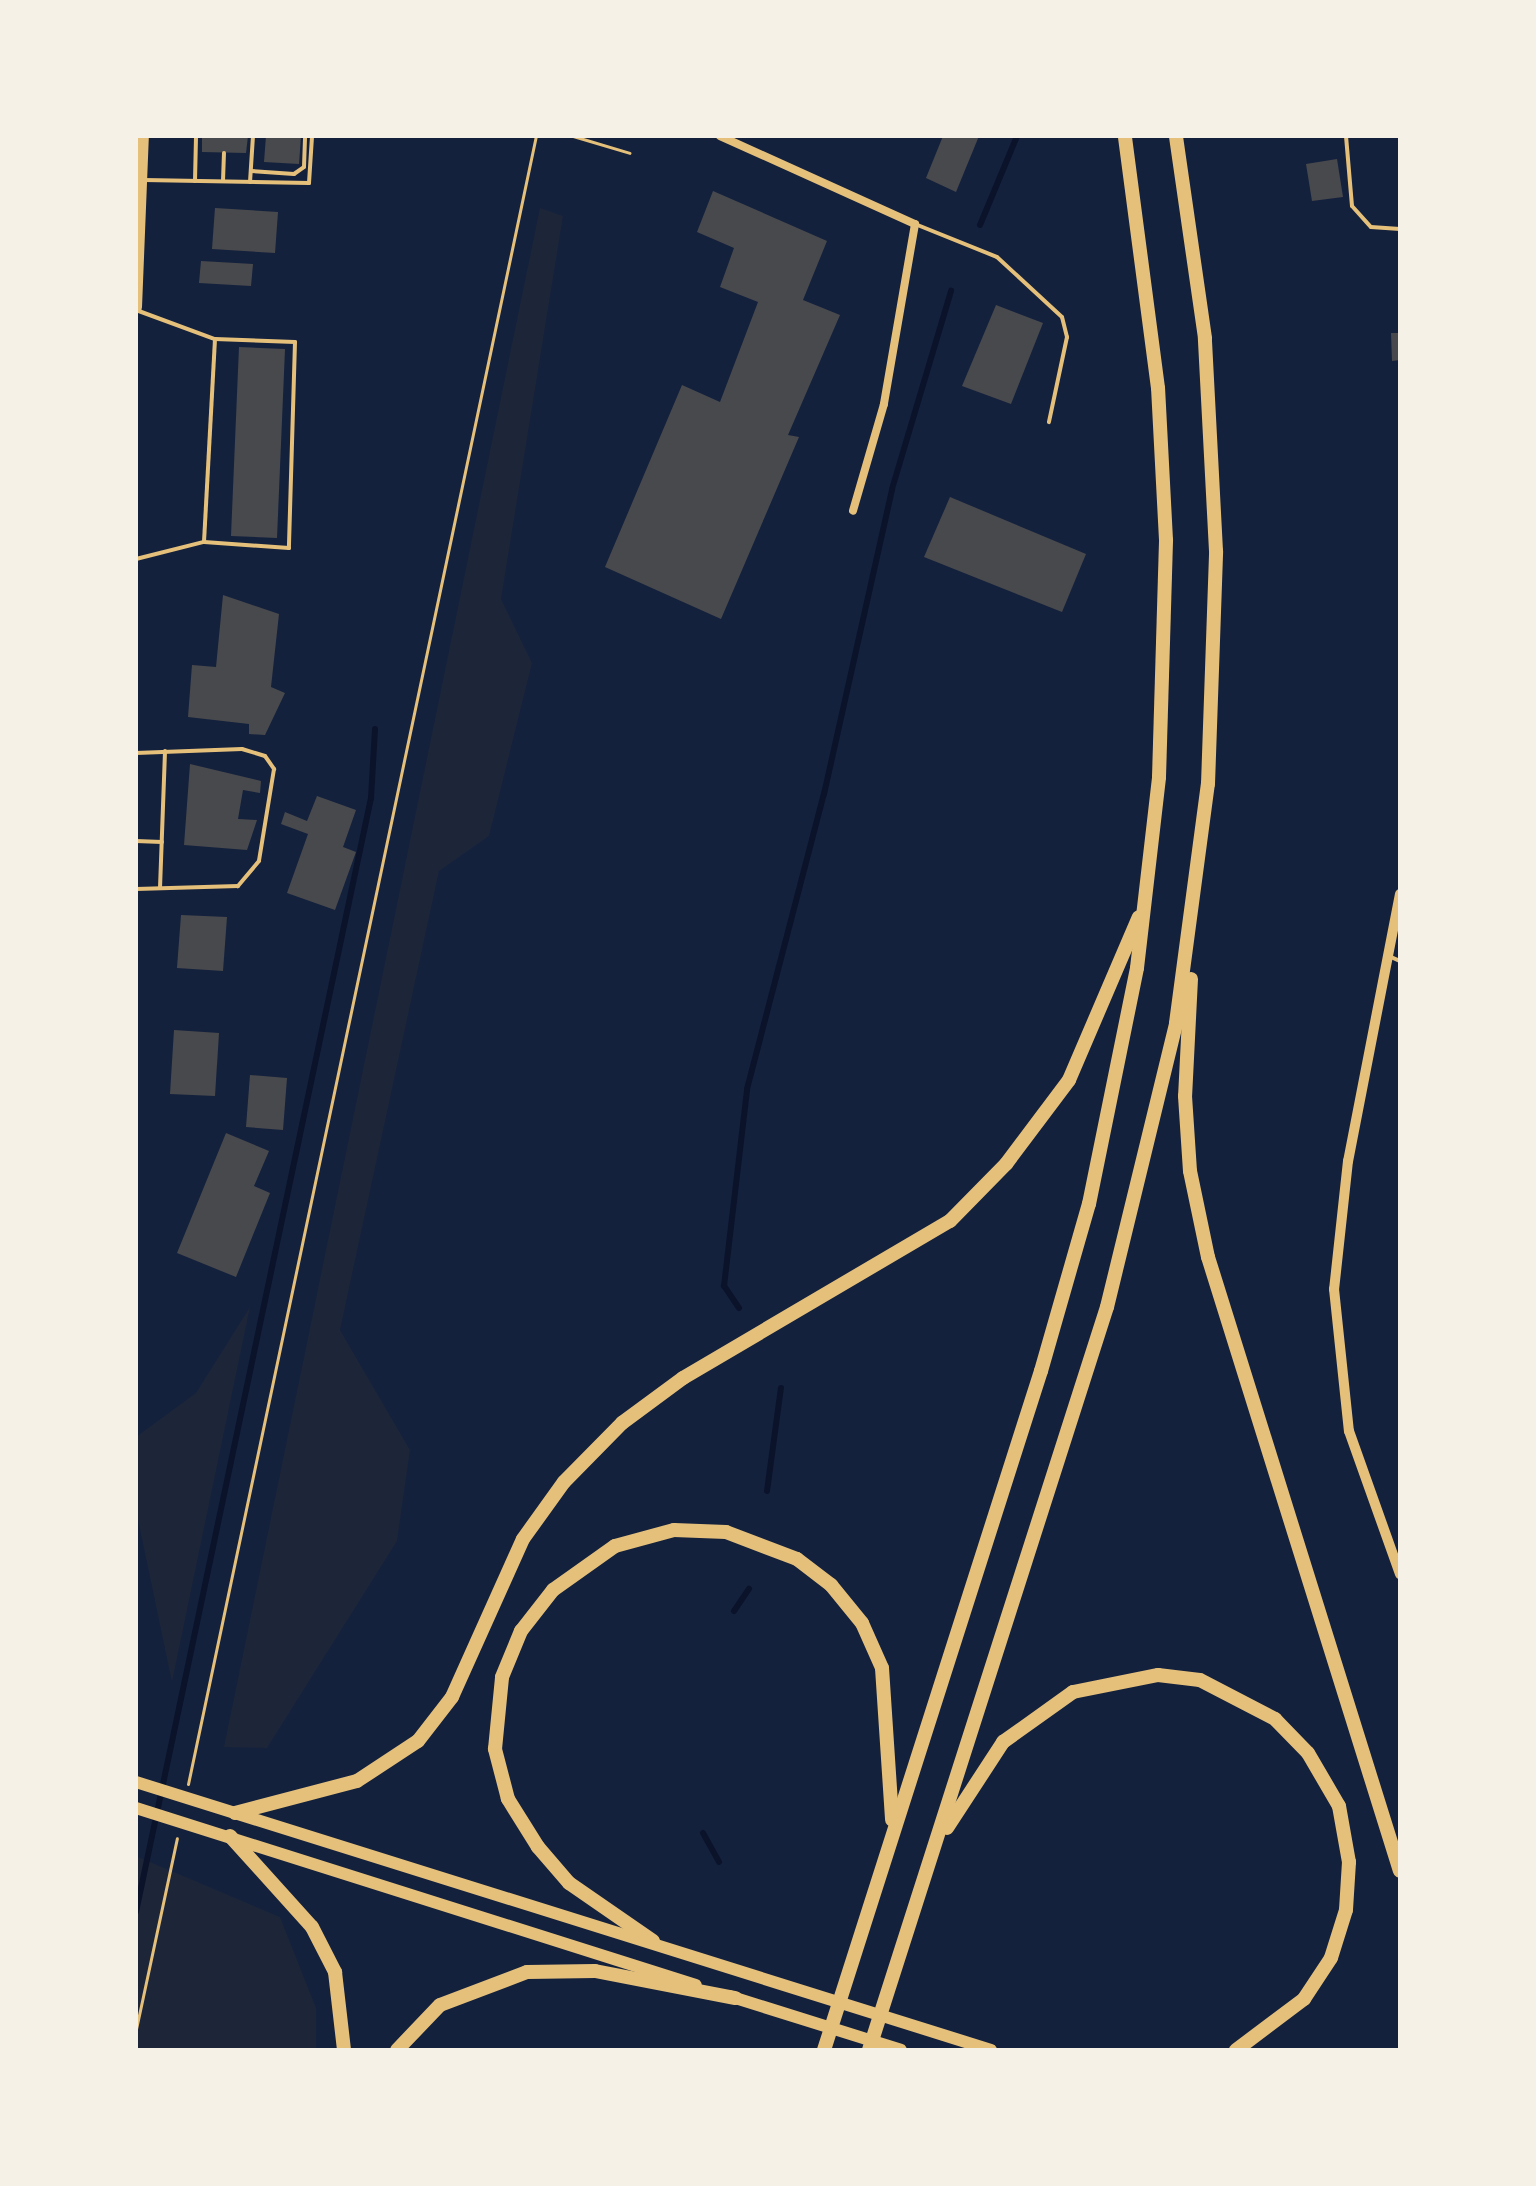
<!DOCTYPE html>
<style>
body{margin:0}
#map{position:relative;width:1536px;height:2186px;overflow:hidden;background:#14213d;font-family:"Noto Serif",serif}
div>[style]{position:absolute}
.green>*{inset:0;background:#1d2539}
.stream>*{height:6px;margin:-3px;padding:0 3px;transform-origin:3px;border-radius:3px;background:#0b132b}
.building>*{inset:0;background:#48494c}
.path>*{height:3px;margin:-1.5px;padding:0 1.5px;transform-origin:1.5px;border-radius:1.5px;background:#e5c07b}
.service>*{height:4px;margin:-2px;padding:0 2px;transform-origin:2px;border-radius:2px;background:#e5c07b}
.minor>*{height:8px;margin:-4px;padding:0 4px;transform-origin:4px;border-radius:4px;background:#e5c07b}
.tertiary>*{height:10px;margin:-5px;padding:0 5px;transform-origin:5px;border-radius:5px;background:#e5c07b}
.primary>*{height:12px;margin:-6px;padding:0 6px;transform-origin:6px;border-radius:6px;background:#e5c07b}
.motorway>*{height:14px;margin:-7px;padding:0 7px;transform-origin:7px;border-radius:7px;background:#e5c07b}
span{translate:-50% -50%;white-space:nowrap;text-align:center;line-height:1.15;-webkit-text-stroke:7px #f6f1e7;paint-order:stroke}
.frame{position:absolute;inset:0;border:138px solid #f6f1e7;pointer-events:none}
</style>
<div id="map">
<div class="green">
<i style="clip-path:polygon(540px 208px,563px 216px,501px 599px,532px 663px,489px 836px,439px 871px,340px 1330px,410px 1450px,397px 1541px,267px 1748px,224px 1747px)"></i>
<i style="clip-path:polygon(250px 1307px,172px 1682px,136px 1510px,136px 1437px,196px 1393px)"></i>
<i style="clip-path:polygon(136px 1856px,280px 1917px,316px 2008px,316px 2050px,136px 2050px)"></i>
</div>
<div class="stream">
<i style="left:980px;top:225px;width:96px;rotate:-67.4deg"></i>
<i style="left:739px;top:1308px;width:27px;rotate:-124deg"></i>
<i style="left:724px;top:1286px;width:198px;rotate:-83.3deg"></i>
<i style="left:747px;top:1089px;width:305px;rotate:-75.4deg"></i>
<i style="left:824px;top:794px;width:312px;rotate:-77.4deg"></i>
<i style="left:892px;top:489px;width:207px;rotate:-73.4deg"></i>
<i style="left:767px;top:1491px;width:104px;rotate:-82.3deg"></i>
<i style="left:734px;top:1611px;width:27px;rotate:-56deg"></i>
<i style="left:703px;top:1833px;width:33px;rotate:61deg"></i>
<i style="left:136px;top:1912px;width:1139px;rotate:-78.09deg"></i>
<i style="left:371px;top:798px;width:69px;rotate:-86.7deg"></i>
</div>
<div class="building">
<i style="clip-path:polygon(202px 136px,248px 136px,246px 153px,202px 152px)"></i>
<i style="clip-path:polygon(266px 136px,301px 136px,299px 164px,264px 162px)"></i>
<i style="clip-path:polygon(943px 136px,979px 136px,956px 192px,926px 178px)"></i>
<i style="clip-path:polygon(1337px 159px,1343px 197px,1312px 201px,1306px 164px)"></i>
<i style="clip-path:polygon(713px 191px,827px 241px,803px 300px,840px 315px,788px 435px,799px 437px,721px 619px,605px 567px,682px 385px,720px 402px,758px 302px,720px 287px,734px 248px,697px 232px)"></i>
<i style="clip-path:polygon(215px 208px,278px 212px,275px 253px,212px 249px)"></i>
<i style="clip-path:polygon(201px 261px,253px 264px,251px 286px,199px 283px)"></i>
<i style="clip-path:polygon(996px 305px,1043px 323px,1011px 404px,962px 386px)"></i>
<i style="clip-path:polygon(1391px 333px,1400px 333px,1400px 360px,1392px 361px)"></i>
<i style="clip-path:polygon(239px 347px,285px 349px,277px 538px,231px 536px)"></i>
<i style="clip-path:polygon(950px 497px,1086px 554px,1062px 612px,924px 557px)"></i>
<i style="clip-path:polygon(223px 595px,279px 614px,271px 687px,285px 693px,265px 735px,249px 734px,249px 724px,188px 717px,192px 665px,216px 667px)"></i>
<i style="clip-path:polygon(190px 764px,261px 781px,260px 793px,243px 790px,238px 819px,257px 820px,247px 850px,184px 845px)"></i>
<i style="clip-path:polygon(317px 796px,356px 810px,343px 847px,356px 852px,335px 910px,287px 893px,308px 834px,281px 824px,285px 812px,307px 821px)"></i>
<i style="clip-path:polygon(181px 915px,227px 917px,223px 971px,177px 968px)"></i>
<i style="clip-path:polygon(174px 1030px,219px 1033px,215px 1096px,170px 1094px)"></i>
<i style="clip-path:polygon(250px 1075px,287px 1078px,283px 1130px,246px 1127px)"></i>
<i style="clip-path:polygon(226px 1133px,269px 1151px,254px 1186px,270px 1193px,236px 1277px,177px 1253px)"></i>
</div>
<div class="path">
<i style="left:573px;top:136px;width:59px;rotate:16.6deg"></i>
<i style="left:188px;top:1784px;width:1684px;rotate:-78.08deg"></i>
<i style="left:136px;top:2029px;width:195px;rotate:-77.9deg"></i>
</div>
<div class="service">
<i style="left:1346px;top:136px;width:70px;rotate:85.1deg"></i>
<i style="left:1352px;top:206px;width:28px;rotate:48deg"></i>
<i style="left:1371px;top:227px;width:29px;rotate:4deg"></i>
<i style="left:251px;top:171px;width:43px;rotate:4deg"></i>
<i style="left:294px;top:174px;width:12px;rotate:-35deg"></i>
<i style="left:304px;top:167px;width:31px;rotate:-88deg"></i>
<i style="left:144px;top:180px;width:165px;rotate:1deg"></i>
<i style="left:309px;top:183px;width:47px;rotate:-86.3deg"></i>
<i style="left:195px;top:181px;width:45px;rotate:-88.7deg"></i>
<i style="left:223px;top:181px;width:28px;rotate:-88deg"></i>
<i style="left:250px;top:182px;width:46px;rotate:-86.3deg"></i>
<i style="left:915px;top:224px;width:88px;rotate:21.9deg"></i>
<i style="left:997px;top:257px;width:88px;rotate:42.7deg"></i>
<i style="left:1062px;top:317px;width:21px;rotate:76deg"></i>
<i style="left:1067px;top:337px;width:87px;rotate:102deg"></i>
<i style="left:136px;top:310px;width:84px;rotate:20.2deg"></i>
<i style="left:215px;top:339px;width:80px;rotate:2.1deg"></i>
<i style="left:295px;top:342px;width:206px;rotate:91.7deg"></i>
<i style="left:289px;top:548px;width:85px;rotate:-176deg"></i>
<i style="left:204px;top:542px;width:203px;rotate:-86.9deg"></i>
<i style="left:136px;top:559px;width:69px;rotate:-14.2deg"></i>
<i style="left:136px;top:753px;width:106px;rotate:-2.2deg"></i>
<i style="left:242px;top:749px;width:24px;rotate:17deg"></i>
<i style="left:265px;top:756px;width:16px;rotate:55deg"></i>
<i style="left:274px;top:769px;width:93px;rotate:99.3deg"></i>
<i style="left:259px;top:861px;width:33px;rotate:130deg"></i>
<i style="left:238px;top:886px;width:102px;rotate:178.3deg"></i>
<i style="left:136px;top:841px;width:26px;rotate:2deg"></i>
<i style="left:160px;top:888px;width:137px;rotate:-87.9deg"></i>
<i style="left:1391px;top:957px;width:10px;rotate:24deg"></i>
</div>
<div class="minor">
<i style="left:720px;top:136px;width:214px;rotate:24.3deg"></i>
<i style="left:915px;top:224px;width:183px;rotate:99.8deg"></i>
<i style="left:884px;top:404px;width:111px;rotate:106.2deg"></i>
</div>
<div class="tertiary">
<i style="left:1400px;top:894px;width:272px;rotate:101deg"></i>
<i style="left:1348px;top:1161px;width:129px;rotate:96.2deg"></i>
<i style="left:1334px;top:1289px;width:143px;rotate:84deg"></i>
<i style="left:1349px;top:1431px;width:152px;rotate:70.4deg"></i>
</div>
<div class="primary">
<i style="left:136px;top:307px;width:171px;rotate:-87.7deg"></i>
<i style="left:136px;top:1782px;width:896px;rotate:17.4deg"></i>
<i style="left:136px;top:1808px;width:587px;rotate:17.54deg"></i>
<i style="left:729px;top:1996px;width:180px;rotate:17.4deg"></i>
</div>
<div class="motorway">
<i style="left:1191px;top:979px;width:117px;rotate:92.9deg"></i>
<i style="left:1185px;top:1096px;width:75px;rotate:86.2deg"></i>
<i style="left:1190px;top:1171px;width:88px;rotate:78.2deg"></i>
<i style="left:1208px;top:1257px;width:643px;rotate:72.64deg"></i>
<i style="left:235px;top:1813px;width:126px;rotate:-14.7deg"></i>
<i style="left:357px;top:1781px;width:73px;rotate:-33.3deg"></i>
<i style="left:418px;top:1741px;width:56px;rotate:-52.3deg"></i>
<i style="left:452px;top:1697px;width:173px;rotate:-65.8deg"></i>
<i style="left:523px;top:1539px;width:70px;rotate:-54.3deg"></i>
<i style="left:564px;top:1482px;width:83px;rotate:-45.5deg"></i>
<i style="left:622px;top:1423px;width:76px;rotate:-36.4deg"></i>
<i style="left:683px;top:1378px;width:310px;rotate:-30.5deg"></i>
<i style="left:950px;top:1221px;width:80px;rotate:-45.5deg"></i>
<i style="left:1006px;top:1164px;width:105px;rotate:-53.1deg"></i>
<i style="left:1069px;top:1080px;width:177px;rotate:-66.8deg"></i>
<i style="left:947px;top:1828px;width:103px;rotate:-56.9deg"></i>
<i style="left:1003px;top:1742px;width:86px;rotate:-35.5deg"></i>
<i style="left:1073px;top:1692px;width:87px;rotate:-11.3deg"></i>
<i style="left:1158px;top:1675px;width:42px;rotate:6.8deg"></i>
<i style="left:1200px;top:1680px;width:85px;rotate:27.5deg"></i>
<i style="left:1275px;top:1719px;width:47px;rotate:45.9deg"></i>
<i style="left:1308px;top:1753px;width:61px;rotate:59.7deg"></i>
<i style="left:1339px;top:1806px;width:57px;rotate:79.9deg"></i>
<i style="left:1349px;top:1862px;width:48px;rotate:93.6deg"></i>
<i style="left:1346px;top:1910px;width:50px;rotate:107.4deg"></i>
<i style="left:1331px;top:1958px;width:49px;rotate:123.4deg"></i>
<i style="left:1304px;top:1999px;width:85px;rotate:143.1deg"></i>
<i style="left:230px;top:1836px;width:122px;rotate:48deg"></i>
<i style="left:312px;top:1927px;width:51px;rotate:62.9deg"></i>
<i style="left:335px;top:1972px;width:79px;rotate:83.4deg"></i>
<i style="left:653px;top:1941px;width:102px;rotate:-145.4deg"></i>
<i style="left:569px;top:1883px;width:48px;rotate:-130.7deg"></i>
<i style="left:538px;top:1847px;width:57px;rotate:-122deg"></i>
<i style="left:508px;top:1799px;width:52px;rotate:-104.6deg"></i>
<i style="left:495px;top:1749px;width:72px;rotate:-84.4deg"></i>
<i style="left:502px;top:1677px;width:50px;rotate:-67.6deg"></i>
<i style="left:521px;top:1631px;width:52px;rotate:-52deg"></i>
<i style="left:553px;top:1590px;width:76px;rotate:-35.4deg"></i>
<i style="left:615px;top:1546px;width:61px;rotate:-15.2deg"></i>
<i style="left:674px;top:1530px;width:52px;rotate:2.2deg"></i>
<i style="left:726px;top:1532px;width:76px;rotate:20.8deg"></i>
<i style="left:797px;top:1559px;width:43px;rotate:37.4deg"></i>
<i style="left:831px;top:1585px;width:49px;rotate:50.8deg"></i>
<i style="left:862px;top:1623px;width:49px;rotate:66deg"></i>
<i style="left:882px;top:1668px;width:152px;rotate:86.2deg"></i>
<i style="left:397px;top:2050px;width:62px;rotate:-46.3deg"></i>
<i style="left:440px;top:2005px;width:93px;rotate:-20.8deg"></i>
<i style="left:527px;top:1972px;width:68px;rotate:-0.8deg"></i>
<i style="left:595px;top:1971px;width:143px;rotate:10.9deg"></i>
<i style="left:824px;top:2050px;width:713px;rotate:-72.28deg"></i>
<i style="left:1041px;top:1371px;width:174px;rotate:-74deg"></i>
<i style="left:1089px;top:1204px;width:241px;rotate:-78.5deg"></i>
<i style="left:1137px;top:968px;width:192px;rotate:-83.4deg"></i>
<i style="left:1159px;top:777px;width:237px;rotate:-88.3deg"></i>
<i style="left:1166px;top:540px;width:152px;rotate:-93deg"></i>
<i style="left:1158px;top:388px;width:254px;rotate:-97.5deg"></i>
<i style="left:869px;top:2050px;width:780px;rotate:-72.24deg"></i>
<i style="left:1107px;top:1307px;width:292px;rotate:-76.3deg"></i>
<i style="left:1176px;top:1023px;width:241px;rotate:-82.4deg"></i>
<i style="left:1208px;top:784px;width:233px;rotate:-88deg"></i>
<i style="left:1216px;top:551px;width:213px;rotate:-93deg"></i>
<i style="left:1205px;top:338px;width:204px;rotate:-98.2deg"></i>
</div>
<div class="frame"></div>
</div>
